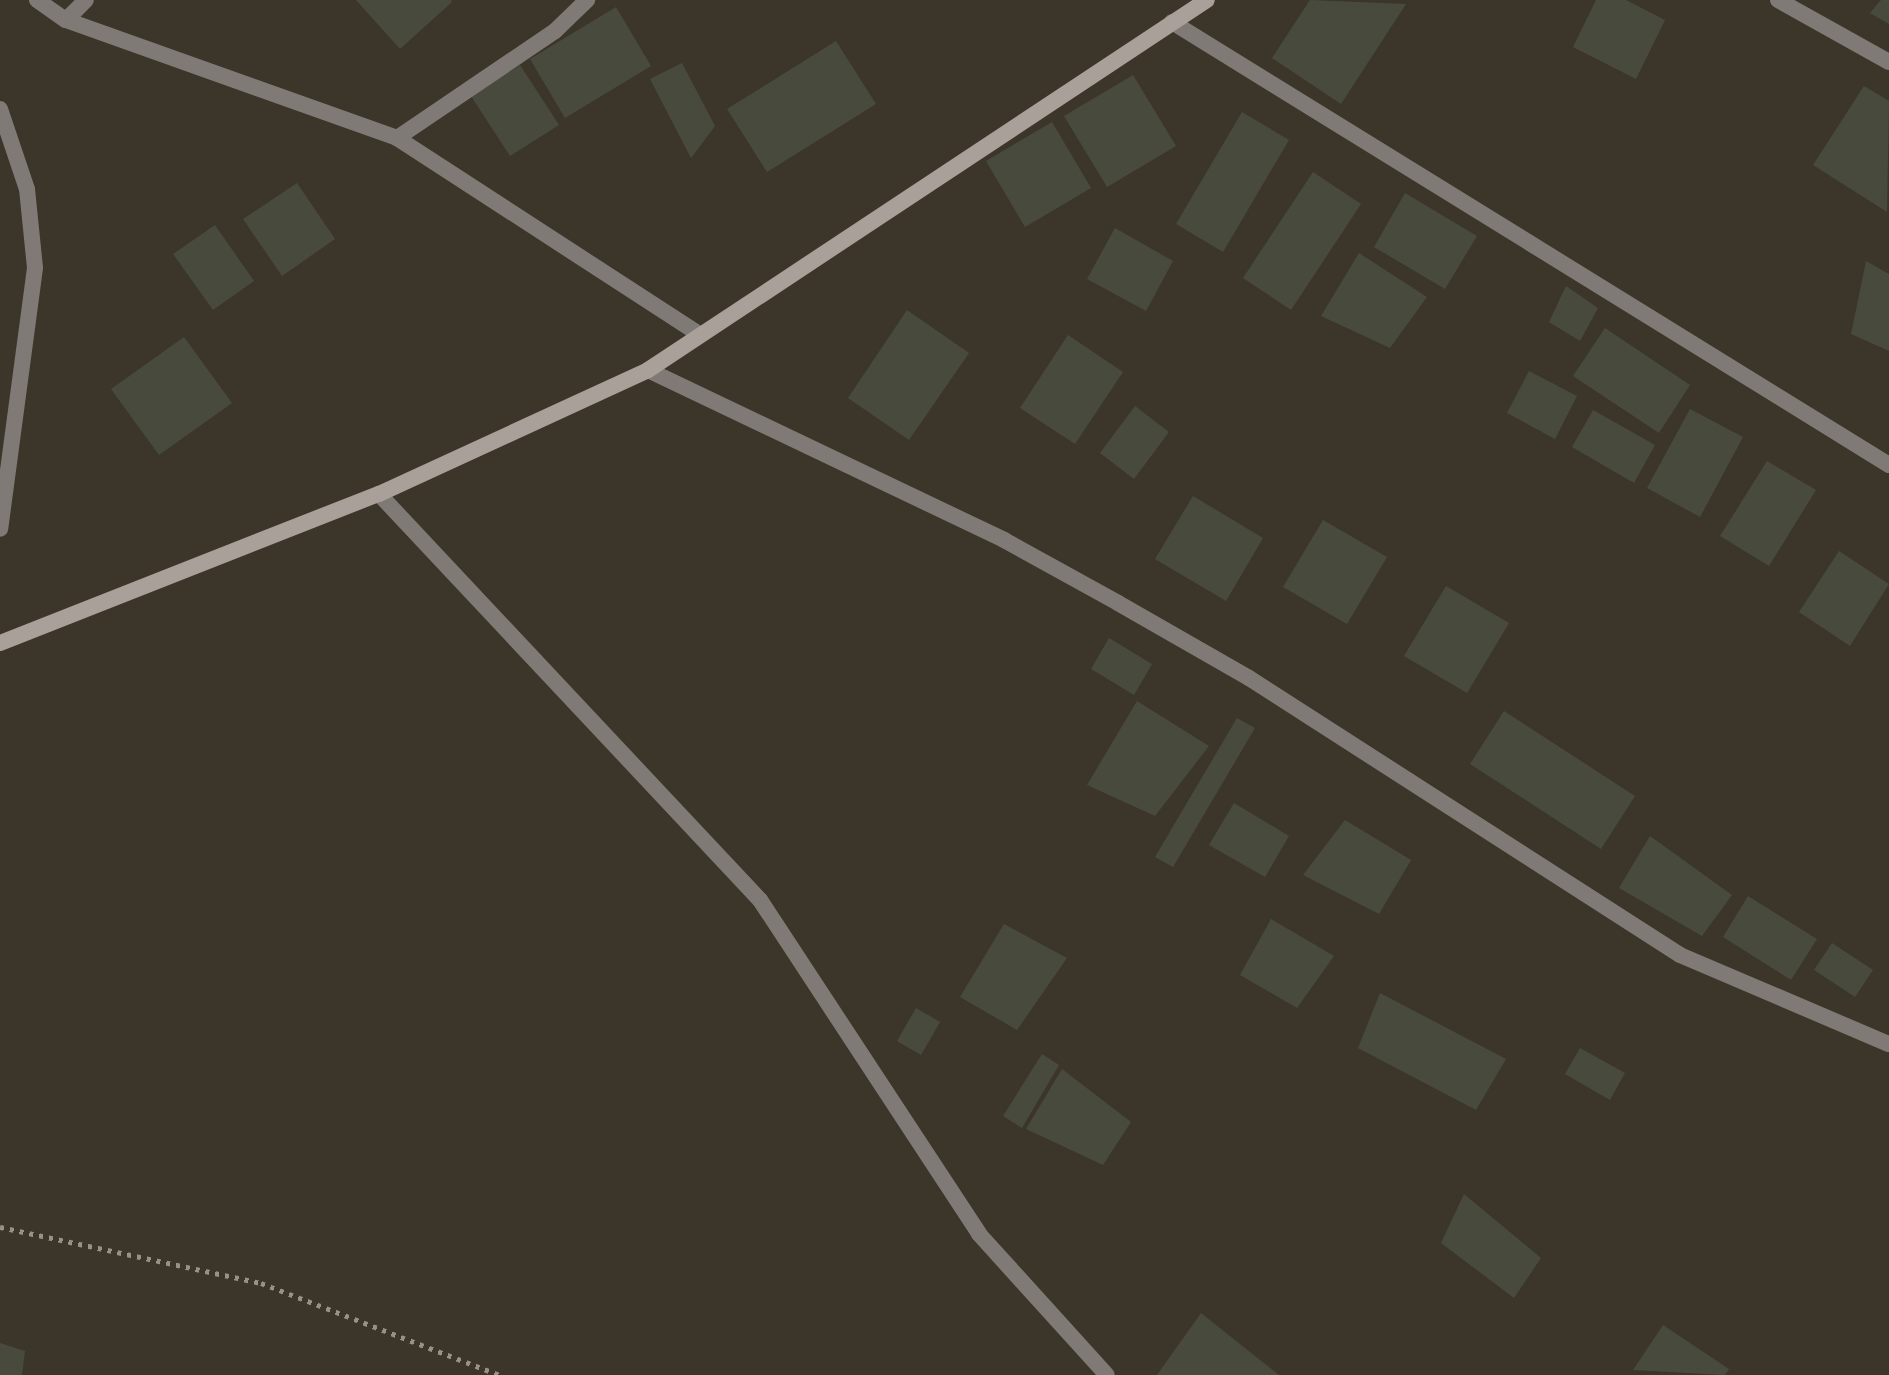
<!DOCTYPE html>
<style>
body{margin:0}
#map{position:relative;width:1889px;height:1375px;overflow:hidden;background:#3c352a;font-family:Mulish,sans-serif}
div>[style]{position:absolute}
.building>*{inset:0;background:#494a3e}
.path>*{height:5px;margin-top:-2.5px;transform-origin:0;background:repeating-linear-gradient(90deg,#979188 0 4px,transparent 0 10px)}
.street>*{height:16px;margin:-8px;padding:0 8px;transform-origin:8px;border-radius:8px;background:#807a76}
.secondary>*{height:16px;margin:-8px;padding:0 8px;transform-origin:8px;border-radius:8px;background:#aaa09a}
span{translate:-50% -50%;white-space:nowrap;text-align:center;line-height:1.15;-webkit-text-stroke:6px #3c352a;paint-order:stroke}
</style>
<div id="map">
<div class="building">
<i style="clip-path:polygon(356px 0,451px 0,452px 2px,400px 49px)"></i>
<i style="clip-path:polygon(1310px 0,1406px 4px,1341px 104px,1272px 58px)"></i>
<i style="clip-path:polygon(1596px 0,1626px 0,1665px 20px,1636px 79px,1573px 47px)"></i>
<i style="clip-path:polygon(1881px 0,1889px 0,1889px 24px,1870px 13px)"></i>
<i style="clip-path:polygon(616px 7px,651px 66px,565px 118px,530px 59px)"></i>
<i style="clip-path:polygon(836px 41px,876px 104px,767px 172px,727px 109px)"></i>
<i style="clip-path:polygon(682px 63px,715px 126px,691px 158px,650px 79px)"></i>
<i style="clip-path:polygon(520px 65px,559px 125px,510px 156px,471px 96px)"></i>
<i style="clip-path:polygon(1133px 75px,1176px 146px,1107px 187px,1064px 116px)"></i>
<i style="clip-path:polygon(1864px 86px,1889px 101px,1887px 212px,1813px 165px)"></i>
<i style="clip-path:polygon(1242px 112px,1289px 140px,1223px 252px,1176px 224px)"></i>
<i style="clip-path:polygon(1052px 122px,1091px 188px,1025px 227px,986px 161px)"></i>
<i style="clip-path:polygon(1313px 172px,1361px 204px,1291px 310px,1243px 278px)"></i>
<i style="clip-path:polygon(297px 183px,335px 239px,282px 276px,243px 219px)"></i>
<i style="clip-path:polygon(1405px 193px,1477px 236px,1445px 289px,1374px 247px)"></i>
<i style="clip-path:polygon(215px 225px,254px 281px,213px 310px,173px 254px)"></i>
<i style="clip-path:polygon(1115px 228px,1173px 261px,1146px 311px,1087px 279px)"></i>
<i style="clip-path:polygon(1359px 253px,1427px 297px,1390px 348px,1321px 316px)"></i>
<i style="clip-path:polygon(1866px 261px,1889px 274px,1889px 351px,1851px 334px)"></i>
<i style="clip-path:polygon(1566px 286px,1598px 308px,1580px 341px,1549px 322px)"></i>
<i style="clip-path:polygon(907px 310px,969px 353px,909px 440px,848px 398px)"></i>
<i style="clip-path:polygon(1605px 328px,1690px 385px,1659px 433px,1573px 376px)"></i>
<i style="clip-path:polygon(1068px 335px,1123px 372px,1075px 444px,1020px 408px)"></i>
<i style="clip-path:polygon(184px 337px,232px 403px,159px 455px,111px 389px)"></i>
<i style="clip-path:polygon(1529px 371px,1577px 396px,1555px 439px,1507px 413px)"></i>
<i style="clip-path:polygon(1135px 406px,1169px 432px,1134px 479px,1100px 453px)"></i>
<i style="clip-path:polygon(1690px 409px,1743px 437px,1700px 517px,1647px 488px)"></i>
<i style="clip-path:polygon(1593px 410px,1655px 445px,1634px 483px,1572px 447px)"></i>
<i style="clip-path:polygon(1767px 461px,1816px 490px,1769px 566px,1720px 536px)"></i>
<i style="clip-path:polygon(1193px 496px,1263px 538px,1226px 601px,1155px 559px)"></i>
<i style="clip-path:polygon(1323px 520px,1387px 557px,1347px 624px,1283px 587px)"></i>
<i style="clip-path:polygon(1839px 551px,1889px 584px,1850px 646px,1799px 612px)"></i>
<i style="clip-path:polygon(1446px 586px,1509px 623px,1467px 693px,1404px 656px)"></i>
<i style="clip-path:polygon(1109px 638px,1152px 664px,1134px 695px,1091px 669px)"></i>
<i style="clip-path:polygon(1137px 701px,1209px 746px,1155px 816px,1087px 785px)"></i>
<i style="clip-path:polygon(1504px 711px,1635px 796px,1601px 849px,1470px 764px)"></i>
<i style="clip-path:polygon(1237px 718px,1255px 728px,1173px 867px,1155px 857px)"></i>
<i style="clip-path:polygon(1234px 803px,1289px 836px,1265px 877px,1209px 845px)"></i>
<i style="clip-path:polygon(1345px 820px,1411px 860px,1379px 914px,1303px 875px)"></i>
<i style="clip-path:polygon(1650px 836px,1732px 895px,1702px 936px,1619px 888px)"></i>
<i style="clip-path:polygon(1748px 896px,1817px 939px,1791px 980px,1723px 937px)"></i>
<i style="clip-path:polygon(1271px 919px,1334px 956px,1297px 1008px,1240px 975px)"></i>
<i style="clip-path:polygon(1004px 924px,1067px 958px,1017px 1030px,960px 997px)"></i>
<i style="clip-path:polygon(1832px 943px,1873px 970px,1855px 997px,1814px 970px)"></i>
<i style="clip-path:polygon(1380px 993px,1506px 1059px,1476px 1110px,1358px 1048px)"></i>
<i style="clip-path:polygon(916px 1008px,940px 1022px,921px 1055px,897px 1041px)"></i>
<i style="clip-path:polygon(1580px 1048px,1625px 1073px,1610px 1100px,1565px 1074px)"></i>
<i style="clip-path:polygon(1042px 1054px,1059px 1065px,1022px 1128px,1003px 1116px)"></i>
<i style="clip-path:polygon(1062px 1069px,1131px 1122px,1103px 1165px,1026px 1129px)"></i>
<i style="clip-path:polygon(1464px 1194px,1541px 1258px,1514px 1298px,1441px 1243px)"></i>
<i style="clip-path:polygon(1201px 1313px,1279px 1375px,1157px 1375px)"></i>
<i style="clip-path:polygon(1663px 1325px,1729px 1369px,1725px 1375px,1633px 1370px)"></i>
<i style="clip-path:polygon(0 1343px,25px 1351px,22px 1375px,0 1375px)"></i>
</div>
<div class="path">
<i style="left:0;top:1227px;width:267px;rotate:12.1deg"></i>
<i style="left:261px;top:1283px;width:256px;rotate:21.1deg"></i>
</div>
<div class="street">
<i style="left:37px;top:0;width:35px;rotate:35deg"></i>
<i style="left:66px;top:20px;width:351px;rotate:19.6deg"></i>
<i style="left:397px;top:138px;width:360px;rotate:33deg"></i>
<i style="left:1778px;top:0;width:127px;rotate:29.2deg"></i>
<i style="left:66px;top:20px;width:28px;rotate:-45deg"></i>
<i style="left:1172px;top:22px;width:843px;rotate:31.71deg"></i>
<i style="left:0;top:109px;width:84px;rotate:71.4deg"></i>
<i style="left:27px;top:189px;width:79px;rotate:84.2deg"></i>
<i style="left:35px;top:268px;width:263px;rotate:97.6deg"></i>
<i style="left:397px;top:138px;width:191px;rotate:-34.1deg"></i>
<i style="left:555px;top:31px;width:45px;rotate:-44.1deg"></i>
<i style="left:648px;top:370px;width:395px;rotate:25.5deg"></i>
<i style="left:1004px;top:540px;width:130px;rotate:28.9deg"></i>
<i style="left:1118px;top:603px;width:151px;rotate:29.8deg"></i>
<i style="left:1249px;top:678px;width:512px;rotate:32.73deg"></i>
<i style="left:1680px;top:955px;width:227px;rotate:23.1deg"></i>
<i style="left:379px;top:494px;width:557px;rotate:46.82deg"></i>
<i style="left:760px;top:900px;width:399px;rotate:56.7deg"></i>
<i style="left:979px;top:1234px;width:190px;rotate:47.8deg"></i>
</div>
<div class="secondary">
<i style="left:0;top:643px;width:407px;rotate:-21.5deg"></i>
<i style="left:379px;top:494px;width:296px;rotate:-24.7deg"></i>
<i style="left:648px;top:370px;width:670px;rotate:-33.5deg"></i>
</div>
</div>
